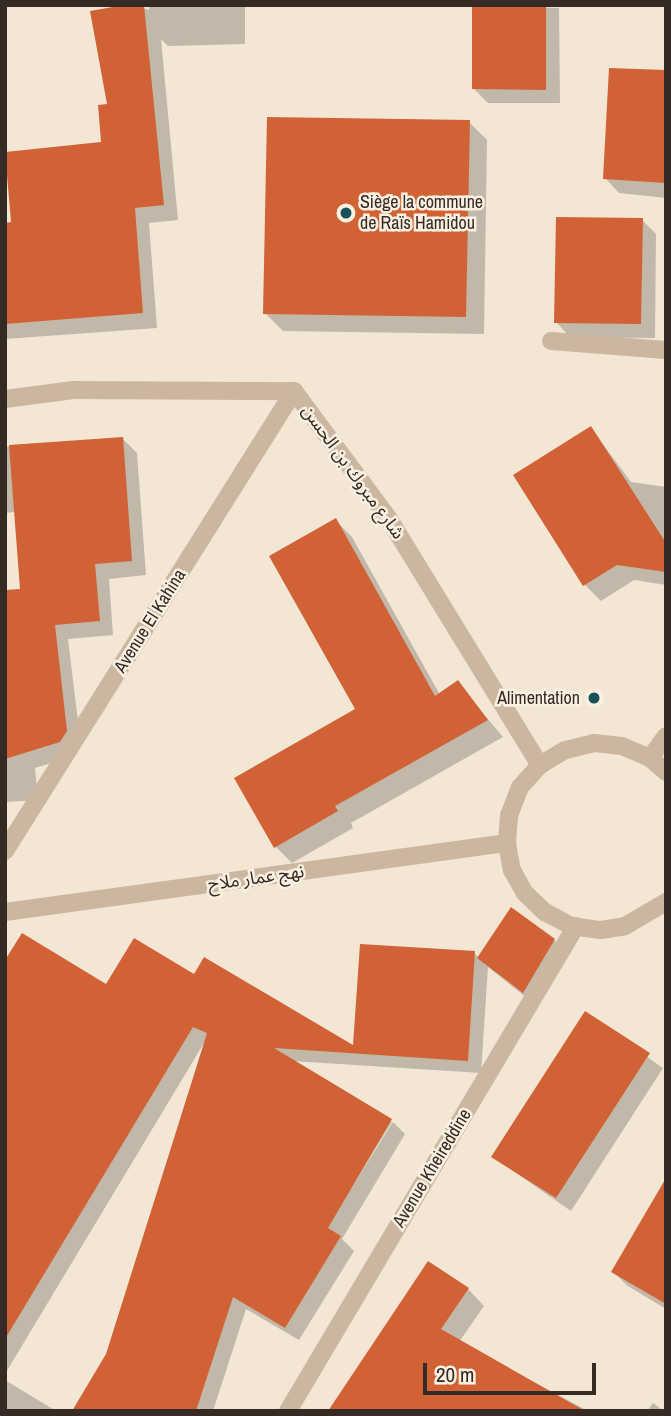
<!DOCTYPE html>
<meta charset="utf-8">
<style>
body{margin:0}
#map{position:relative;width:671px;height:1416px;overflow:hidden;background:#f3e6d5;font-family:"Archivo Narrow","Noto Sans Arabic",sans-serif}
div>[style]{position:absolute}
.shadow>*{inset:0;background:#0003}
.building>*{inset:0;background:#d16235}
.minor>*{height:18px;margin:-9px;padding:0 9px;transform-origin:9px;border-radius:9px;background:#cbb6a0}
.dots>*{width:19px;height:19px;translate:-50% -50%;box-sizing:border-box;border:4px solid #faf0e1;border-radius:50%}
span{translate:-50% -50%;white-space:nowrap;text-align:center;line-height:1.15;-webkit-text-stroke:5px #faf0e1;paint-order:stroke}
.poi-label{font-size:18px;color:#352a24}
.left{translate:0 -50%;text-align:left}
.right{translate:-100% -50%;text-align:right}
.street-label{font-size:18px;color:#352a24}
.frame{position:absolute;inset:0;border:7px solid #352a24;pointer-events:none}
.scale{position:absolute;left:423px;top:1363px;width:173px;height:32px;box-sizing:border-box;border:4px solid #352a24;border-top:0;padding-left:9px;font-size:21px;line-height:24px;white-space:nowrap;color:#352a24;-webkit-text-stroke:5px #faf0e1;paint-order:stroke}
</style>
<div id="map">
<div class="shadow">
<i style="clip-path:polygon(134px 5px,149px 10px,149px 5px,245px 5px,245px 44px,168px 46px,161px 39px,178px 220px,149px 223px,157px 328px,5px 339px,5px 225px,13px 224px,103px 143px)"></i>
<i style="clip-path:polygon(474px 5px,559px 8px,560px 103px,488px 103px,474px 89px)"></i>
<i style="clip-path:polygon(666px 72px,666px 198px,619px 193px,605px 178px)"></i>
<i style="clip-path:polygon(469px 122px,487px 140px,484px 334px,283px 331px,265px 313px)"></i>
<i style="clip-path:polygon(642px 220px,656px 234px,655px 338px,570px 337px,556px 322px)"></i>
<i style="clip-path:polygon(591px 428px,631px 482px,666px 487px,666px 585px,634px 580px,601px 601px,585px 585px,515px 476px)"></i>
<i style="clip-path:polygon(122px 438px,137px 453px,146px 575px,109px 579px,113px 635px,68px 639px,81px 746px,75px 756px,35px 768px,38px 800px,5px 802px,5px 592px,22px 591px,16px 512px,5px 513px,5px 447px)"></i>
<i style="clip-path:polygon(335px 520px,352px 537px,440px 695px,457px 682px,503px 737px,351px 823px,353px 828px,292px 863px,276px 847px,358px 710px)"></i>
<i style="clip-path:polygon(554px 940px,568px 954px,537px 1006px,488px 967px,481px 1073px,292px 1061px,392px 1122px,322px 1234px,393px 1122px,405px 1134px,342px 1239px,354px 1251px,299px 1340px,246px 1309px,213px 1411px,74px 1411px,107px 1355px,204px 1043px,5px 1374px,5px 963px,107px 986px,194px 977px,355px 1048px,474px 953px,479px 958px)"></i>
<i style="clip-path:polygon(585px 1014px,663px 1068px,571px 1211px,493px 1157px)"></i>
<i style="clip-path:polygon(666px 1182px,666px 1309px,628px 1286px,613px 1272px)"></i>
<i style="clip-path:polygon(468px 1289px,484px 1306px,459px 1342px,588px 1411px,330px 1411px)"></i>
<i style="clip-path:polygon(5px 1380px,56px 1411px,5px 1411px)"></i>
<i style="clip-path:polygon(653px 1403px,664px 1411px,647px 1411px)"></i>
</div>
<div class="building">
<i style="clip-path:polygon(124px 5px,144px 5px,164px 205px,135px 208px,143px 313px,5px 324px,5px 223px,11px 222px,5px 152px,101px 142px,98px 105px,107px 104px,90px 11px)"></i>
<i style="clip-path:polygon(472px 5px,546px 5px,546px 90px,472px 89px)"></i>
<i style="clip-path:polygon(609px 68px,666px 70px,666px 183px,603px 179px)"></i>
<i style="clip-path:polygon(267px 117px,470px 120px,466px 317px,263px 314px)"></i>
<i style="clip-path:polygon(556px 217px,643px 218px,641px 324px,554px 323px)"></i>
<i style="clip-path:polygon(591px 426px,666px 543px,666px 572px,617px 565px,583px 586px,513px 475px)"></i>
<i style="clip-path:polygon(123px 437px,132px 561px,95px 564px,100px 621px,55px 625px,67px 731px,60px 742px,5px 759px,5px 590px,20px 589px,9px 445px)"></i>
<i style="clip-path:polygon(336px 518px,435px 696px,458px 680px,488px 720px,335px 806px,338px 811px,274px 848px,234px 778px,355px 709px,269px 556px)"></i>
<i style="clip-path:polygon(511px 907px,555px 939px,523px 993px,477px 958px)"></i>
<i style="clip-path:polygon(22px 933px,106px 984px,134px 938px,194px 974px,204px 957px,353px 1045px,360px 944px,475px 951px,468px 1061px,274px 1048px,392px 1119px,328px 1228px,341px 1236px,285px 1328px,233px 1297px,196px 1411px,72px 1411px,106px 1354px,204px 1043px,207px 1033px,193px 1027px,5px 1339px,5px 960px)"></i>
<i style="clip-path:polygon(585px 1011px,650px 1053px,556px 1198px,491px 1157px)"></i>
<i style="clip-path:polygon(666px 1178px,666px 1304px,611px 1272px)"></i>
<i style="clip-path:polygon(428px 1261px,469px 1288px,441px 1329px,585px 1411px,328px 1411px)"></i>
</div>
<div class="minor">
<i style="left:551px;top:341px;width:115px;rotate:4.5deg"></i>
<i style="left:5px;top:399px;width:69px;rotate:-7.5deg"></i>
<i style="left:73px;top:390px;width:221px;rotate:0.3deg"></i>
<i style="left:294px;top:391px;width:159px;rotate:53.4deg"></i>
<i style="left:389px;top:519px;width:289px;rotate:58.5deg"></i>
<i style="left:650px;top:758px;width:27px;rotate:-54deg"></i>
<i style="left:666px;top:772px;width:21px;rotate:-139deg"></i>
<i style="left:650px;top:758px;width:30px;rotate:-157deg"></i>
<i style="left:622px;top:746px;width:28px;rotate:-174deg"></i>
<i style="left:594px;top:743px;width:30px;rotate:166deg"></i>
<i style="left:565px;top:750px;width:29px;rotate:149deg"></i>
<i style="left:540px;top:765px;width:30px;rotate:132deg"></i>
<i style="left:520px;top:787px;width:30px;rotate:111deg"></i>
<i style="left:509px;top:815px;width:28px;rotate:94deg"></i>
<i style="left:507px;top:843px;width:27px;rotate:80deg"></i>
<i style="left:512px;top:870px;width:26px;rotate:61deg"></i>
<i style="left:525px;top:893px;width:28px;rotate:44deg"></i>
<i style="left:545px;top:912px;width:30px;rotate:28deg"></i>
<i style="left:571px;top:926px;width:30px;rotate:8deg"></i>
<i style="left:601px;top:930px;width:24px;rotate:-9deg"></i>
<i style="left:625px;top:926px;width:48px;rotate:-30.3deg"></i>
<i style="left:5px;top:851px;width:543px;rotate:-57.86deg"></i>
<i style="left:5px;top:912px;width:507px;rotate:-7.83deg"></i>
<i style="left:288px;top:1411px;width:564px;rotate:-59.3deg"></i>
</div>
<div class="dots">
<i style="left:346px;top:213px;background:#175259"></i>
<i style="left:594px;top:698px;background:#175259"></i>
</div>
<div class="poi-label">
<span class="left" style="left:360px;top:213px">Siège la commune<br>de Raïs Hamidou</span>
<span class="right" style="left:580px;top:698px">Alimentation</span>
</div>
<div class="street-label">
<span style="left:353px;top:472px;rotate:54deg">شارع مبروك بن الحسن</span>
<span style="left:150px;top:621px;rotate:-58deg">Avenue El Kahina</span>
<span style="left:256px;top:878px;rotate:-8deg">نهج عمار ملاح</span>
<span style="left:432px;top:1168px;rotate:-59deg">Avenue Kheireddine</span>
</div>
<div class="frame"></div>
<div class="scale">20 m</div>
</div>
